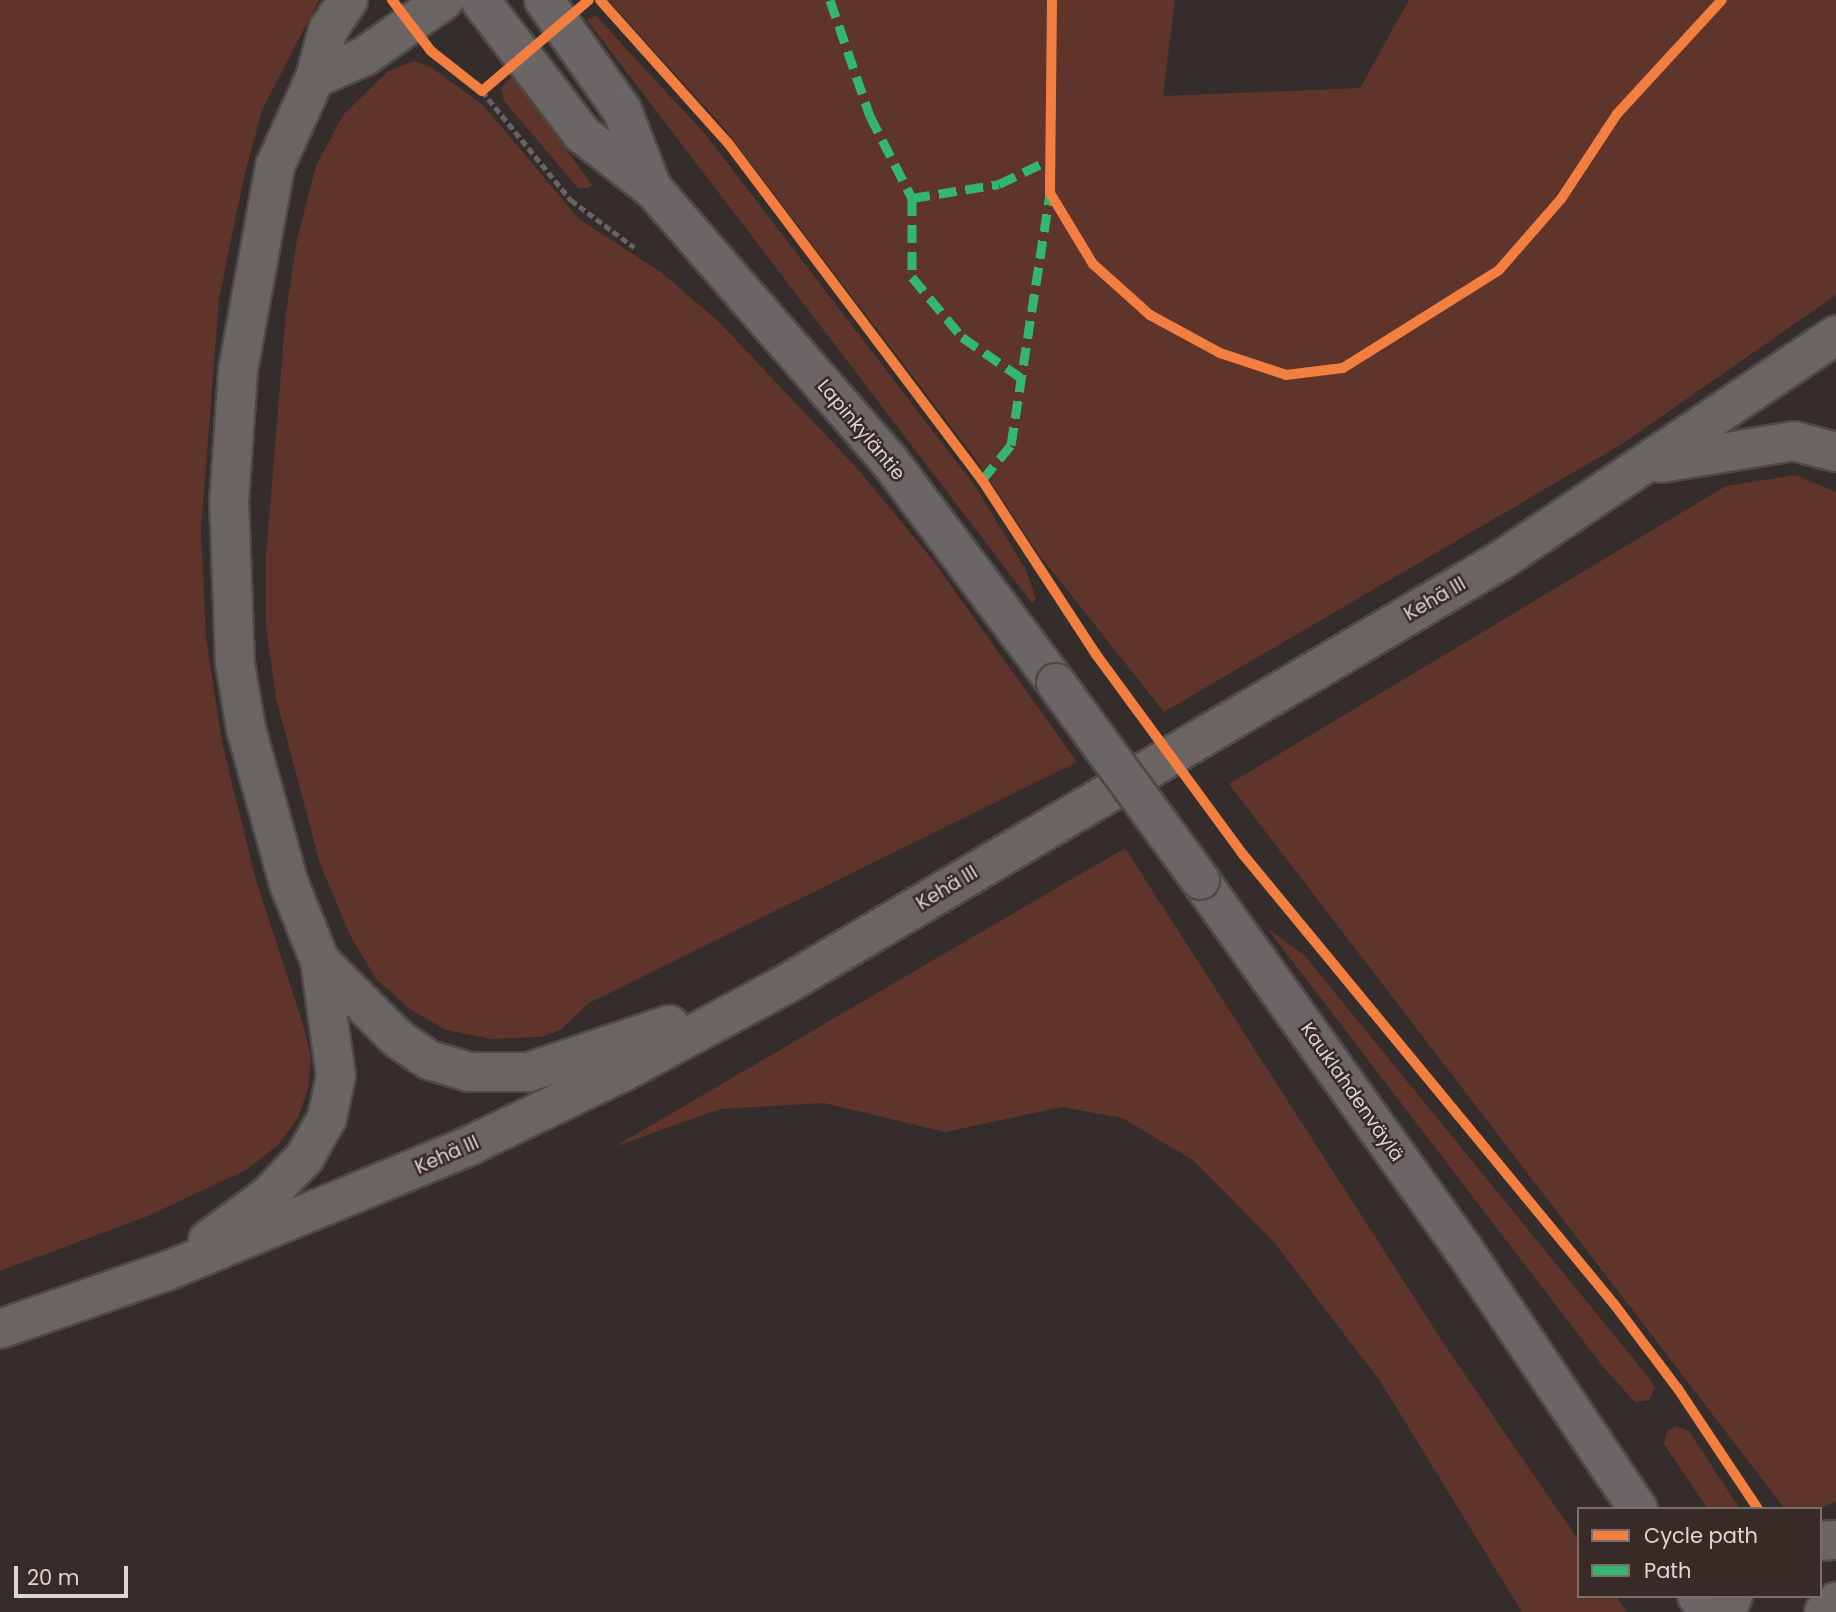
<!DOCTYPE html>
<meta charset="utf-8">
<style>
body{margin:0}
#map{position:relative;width:1836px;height:1612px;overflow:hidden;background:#342d2b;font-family:Poppins,sans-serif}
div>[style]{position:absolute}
.green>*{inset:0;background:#5e342b}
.path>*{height:4.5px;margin-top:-2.25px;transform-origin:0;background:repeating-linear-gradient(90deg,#676362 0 7px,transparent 0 10.5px)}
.roads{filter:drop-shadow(2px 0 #4f4947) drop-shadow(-2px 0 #4f4947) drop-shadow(0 2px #4f4947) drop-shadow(0 -2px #4f4947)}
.primary>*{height:38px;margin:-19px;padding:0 19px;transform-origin:19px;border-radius:19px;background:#6b6665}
.trunk>*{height:38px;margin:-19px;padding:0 19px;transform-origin:19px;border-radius:19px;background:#6a6463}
.bridges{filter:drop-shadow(2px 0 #4f4947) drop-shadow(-2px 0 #4f4947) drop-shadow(0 2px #4f4947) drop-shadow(0 -2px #4f4947)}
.primary-bridge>*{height:38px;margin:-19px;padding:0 19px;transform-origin:19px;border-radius:19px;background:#6b6665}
.quiet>*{height:9px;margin-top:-4.5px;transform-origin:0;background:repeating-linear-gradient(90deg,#33b770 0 18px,transparent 0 27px)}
.cycleway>*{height:10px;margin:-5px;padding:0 5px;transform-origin:5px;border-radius:5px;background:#f27e40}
span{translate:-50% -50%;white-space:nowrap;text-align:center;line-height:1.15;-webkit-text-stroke:5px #382a27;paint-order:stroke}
.street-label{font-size:19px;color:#dfd6d4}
.legend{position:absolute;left:1577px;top:1507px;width:245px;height:91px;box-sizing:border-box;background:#382a27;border:2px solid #7b6f6c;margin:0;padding:9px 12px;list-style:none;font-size:21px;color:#dfd6d4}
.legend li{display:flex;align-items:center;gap:14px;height:35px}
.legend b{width:35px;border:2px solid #7b6f6c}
.scale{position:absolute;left:14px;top:1566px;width:114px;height:32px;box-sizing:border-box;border:4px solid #dfd6d4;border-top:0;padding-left:9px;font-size:21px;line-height:24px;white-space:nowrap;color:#dfd6d4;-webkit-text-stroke:5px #382a27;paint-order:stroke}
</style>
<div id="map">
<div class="green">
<i style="clip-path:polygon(0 0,319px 0,262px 110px,244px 177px,219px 299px,201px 529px,206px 640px,223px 747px,256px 880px,302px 1021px,311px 1057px,308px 1089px,298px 1118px,278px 1145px,246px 1170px,148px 1216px,0 1271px)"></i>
<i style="clip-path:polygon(608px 0,1175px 0,1163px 96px,1360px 88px,1409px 0,1836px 0,1836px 295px,1622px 444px,1164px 712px,1037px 552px,974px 457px,723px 127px)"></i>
<i style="clip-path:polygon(596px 16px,706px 135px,975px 486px,1026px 570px,1036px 599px,1032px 603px,586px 19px)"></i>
<i style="clip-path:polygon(414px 61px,431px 67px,484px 106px,579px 219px,661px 272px,719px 322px,856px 467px,932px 559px,1077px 762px,589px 1003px,560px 1030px,541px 1037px,492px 1039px,446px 1030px,410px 1009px,376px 979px,350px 935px,320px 864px,276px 698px,266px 628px,266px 555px,286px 312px,297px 239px,316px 166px,343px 115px,387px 72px)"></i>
<i style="clip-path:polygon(513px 76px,592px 185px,588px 188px,578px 188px,504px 101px,501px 88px)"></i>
<i style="clip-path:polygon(1796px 475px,1836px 492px,1836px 1501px,1820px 1509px,1785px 1509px,1229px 784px,1726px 486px)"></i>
<i style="clip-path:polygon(1125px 848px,1446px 1347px,1579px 1541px,1579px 1596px,1616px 1596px,1627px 1612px,1522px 1612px,1380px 1381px,1273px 1241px,1193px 1160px,1122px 1118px,1062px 1107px,945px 1132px,824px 1103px,720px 1109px,614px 1147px)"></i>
<i style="clip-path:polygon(1267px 928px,1305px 956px,1649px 1378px,1655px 1387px,1649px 1400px,1635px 1402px,1604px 1368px)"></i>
<i style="clip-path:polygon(1676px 1426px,1689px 1431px,1740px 1509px,1708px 1509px,1664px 1444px,1667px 1431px)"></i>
</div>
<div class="path">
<i style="left:482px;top:91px;width:141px;rotate:50.8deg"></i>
<i style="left:571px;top:200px;width:79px;rotate:36.7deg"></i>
</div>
<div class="roads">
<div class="primary">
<i style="left:480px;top:0;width:168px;rotate:52.7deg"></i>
<i style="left:582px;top:134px;width:90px;rotate:37.8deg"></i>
<i style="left:653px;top:189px;width:358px;rotate:49deg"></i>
<i style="left:888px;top:459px;width:280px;rotate:53.1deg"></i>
<i style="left:544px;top:0;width:135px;rotate:54.7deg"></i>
<i style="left:622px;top:110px;width:84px;rotate:69deg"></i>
<i style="left:1200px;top:880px;width:455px;rotate:54.5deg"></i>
<i style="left:1464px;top:1250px;width:312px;rotate:56.1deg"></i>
<i style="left:1697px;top:1596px;width:19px;rotate:55deg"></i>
</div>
<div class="trunk">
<i style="left:315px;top:78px;width:55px;rotate:-23.7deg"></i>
<i style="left:365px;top:56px;width:97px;rotate:-35.3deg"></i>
<i style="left:1661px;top:463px;width:135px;rotate:-9.4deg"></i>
<i style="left:1794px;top:441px;width:43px;rotate:14.7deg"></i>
<i style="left:320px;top:961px;width:110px;rotate:45deg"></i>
<i style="left:398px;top:1039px;width:37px;rotate:34deg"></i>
<i style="left:429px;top:1060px;width:42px;rotate:16.7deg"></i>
<i style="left:469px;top:1072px;width:60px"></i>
<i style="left:529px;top:1072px;width:148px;rotate:-18.6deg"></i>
<i style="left:208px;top:1240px;width:74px;rotate:-36.3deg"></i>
<i style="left:268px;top:1196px;width:54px;rotate:-46.5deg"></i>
<i style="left:305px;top:1157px;width:45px;rotate:-60.6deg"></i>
<i style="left:327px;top:1118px;width:43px;rotate:-77.9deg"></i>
<i style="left:336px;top:1076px;width:116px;rotate:-97.9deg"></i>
<i style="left:320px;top:961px;width:83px;rotate:-111.9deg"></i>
<i style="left:289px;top:884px;width:161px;rotate:-105.5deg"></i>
<i style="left:246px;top:729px;width:67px;rotate:-99.5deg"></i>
<i style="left:235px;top:663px;width:160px;rotate:-92.1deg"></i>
<i style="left:229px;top:503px;width:133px;rotate:-86.1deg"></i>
<i style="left:238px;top:370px;width:207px;rotate:-79.7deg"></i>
<i style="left:275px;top:166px;width:97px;rotate:-65.6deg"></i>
<i style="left:315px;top:78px;width:50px;rotate:-74.8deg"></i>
<i style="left:328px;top:30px;width:36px;rotate:-56deg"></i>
<i style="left:0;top:1329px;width:177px;rotate:-19.2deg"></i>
<i style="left:167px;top:1271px;width:329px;rotate:-22.5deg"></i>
<i style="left:471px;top:1145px;width:169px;rotate:-25.7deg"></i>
<i style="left:623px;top:1072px;width:187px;rotate:-28.3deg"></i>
<i style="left:788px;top:983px;width:828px;rotate:-30.66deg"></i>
<i style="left:1500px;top:561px;width:405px;rotate:-33.9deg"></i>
<i style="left:1820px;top:1541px;width:16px;rotate:-4deg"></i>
<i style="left:1725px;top:1612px;width:18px;rotate:-63deg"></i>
<i style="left:1824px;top:1612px;width:16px;rotate:-40deg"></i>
</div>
</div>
<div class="bridges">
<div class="primary-bridge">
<i style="left:1056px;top:683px;width:244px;rotate:53.8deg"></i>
</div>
</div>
<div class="quiet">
<i style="left:830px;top:0;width:123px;rotate:71deg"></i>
<i style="left:870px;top:116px;width:92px;rotate:62.9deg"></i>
<i style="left:912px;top:198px;width:79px;rotate:90deg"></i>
<i style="left:912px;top:277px;width:78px;rotate:50.2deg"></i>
<i style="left:962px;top:337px;width:70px;rotate:34.6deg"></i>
<i style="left:912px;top:198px;width:88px;rotate:-9.1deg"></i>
<i style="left:999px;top:184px;width:53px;rotate:-25.6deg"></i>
<i style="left:982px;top:480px;width:45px;rotate:-50.4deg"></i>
<i style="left:1011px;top:445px;width:255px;rotate:-81.2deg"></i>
</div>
<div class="cycleway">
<i style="left:392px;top:0;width:64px;rotate:52.6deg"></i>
<i style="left:431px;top:51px;width:65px;rotate:38.1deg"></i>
<i style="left:482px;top:91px;width:140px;rotate:-40.4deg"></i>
<i style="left:600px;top:0;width:192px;rotate:48.2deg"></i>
<i style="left:728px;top:143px;width:422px;rotate:53deg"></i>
<i style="left:982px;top:480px;width:207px;rotate:56.8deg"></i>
<i style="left:1095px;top:653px;width:247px;rotate:53.7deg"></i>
<i style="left:1241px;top:852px;width:586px;rotate:50.47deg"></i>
<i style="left:1614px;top:1304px;width:106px;rotate:53deg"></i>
<i style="left:1678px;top:1389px;width:144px;rotate:56.3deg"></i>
<i style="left:1052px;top:0;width:193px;rotate:90.6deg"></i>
<i style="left:1050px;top:193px;width:83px;rotate:58.8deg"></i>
<i style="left:1093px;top:264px;width:76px;rotate:41.8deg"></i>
<i style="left:1150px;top:315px;width:80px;rotate:28.5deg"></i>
<i style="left:1220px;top:353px;width:70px;rotate:18.4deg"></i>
<i style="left:1286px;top:375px;width:57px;rotate:-7deg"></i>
<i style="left:1343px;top:368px;width:184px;rotate:-32.1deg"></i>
<i style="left:1499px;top:270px;width:94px;rotate:-48.9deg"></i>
<i style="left:1561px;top:199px;width:102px;rotate:-56.6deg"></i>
<i style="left:1617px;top:114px;width:155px;rotate:-47.4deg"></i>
</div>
<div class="street-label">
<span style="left:861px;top:430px;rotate:50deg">Lapinkyläntie</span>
<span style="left:1435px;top:599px;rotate:-30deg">Kehä III</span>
<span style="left:947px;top:888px;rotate:-31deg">Kehä III</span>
<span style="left:1352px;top:1092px;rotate:55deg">Kauklahdenväylä</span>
<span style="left:447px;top:1155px;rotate:-24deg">Kehä III</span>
</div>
<ul class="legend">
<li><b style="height:9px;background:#f27e40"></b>Cycle path</li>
<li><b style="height:9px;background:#33b770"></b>Path</li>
</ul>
<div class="scale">20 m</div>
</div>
